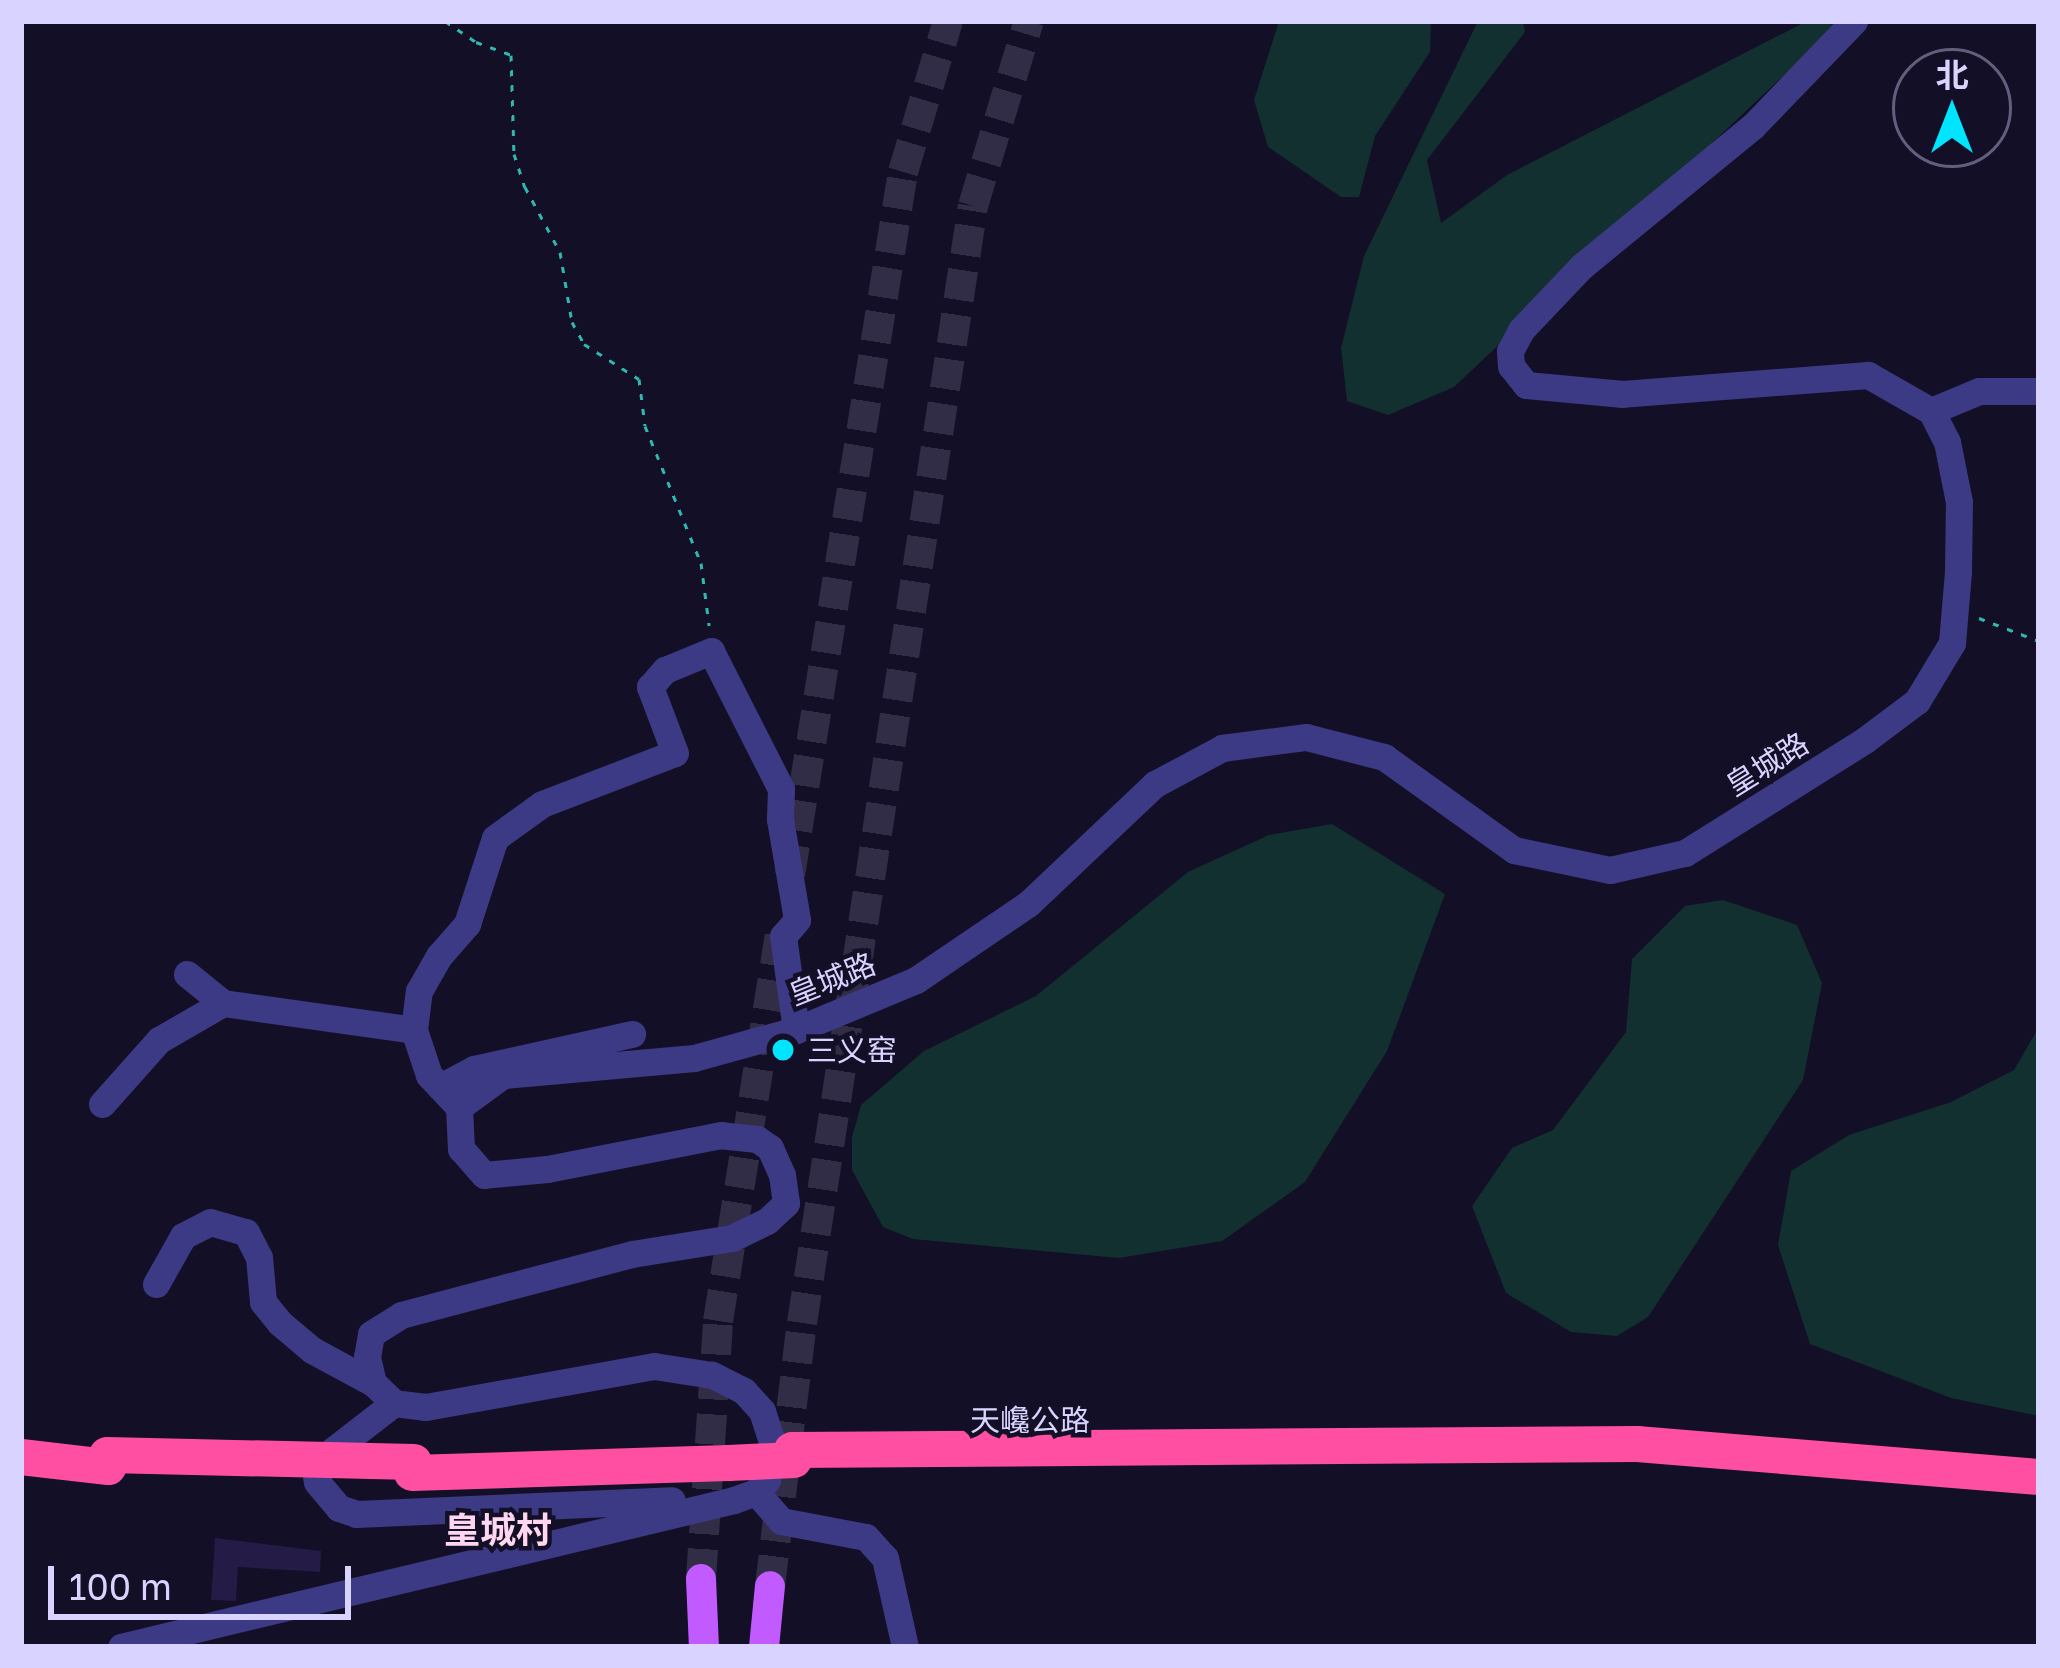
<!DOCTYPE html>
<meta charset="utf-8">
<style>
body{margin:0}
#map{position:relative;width:2060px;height:1668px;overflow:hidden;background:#130f26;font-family:"Golos Text","Noto Sans SC",sans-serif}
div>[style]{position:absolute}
.green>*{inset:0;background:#12302f}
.building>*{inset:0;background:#241b47}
.major-tunnel>*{height:30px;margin-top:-15px;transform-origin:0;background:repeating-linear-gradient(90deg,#312d47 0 30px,transparent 0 45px)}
.path>*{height:3px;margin-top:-1.5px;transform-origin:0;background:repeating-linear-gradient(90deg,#2fb8b0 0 6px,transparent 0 15px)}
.minor>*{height:27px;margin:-13.5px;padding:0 13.5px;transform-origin:13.5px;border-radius:13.5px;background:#3d3a85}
.major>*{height:30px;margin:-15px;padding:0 15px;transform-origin:15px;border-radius:15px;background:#c25bff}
.highway>*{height:36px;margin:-18px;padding:0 18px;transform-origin:18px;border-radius:18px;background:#ff4fa3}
.highway-bridge>*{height:36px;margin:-18px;padding:0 18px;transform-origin:18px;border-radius:18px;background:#ff4fa3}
.dots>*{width:33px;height:33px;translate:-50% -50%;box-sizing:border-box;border:6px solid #130f26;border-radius:50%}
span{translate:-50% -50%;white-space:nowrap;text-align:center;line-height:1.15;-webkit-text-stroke:9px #130f26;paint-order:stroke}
.street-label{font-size:30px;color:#d9d4ff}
.poi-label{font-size:30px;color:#d9d4ff}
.left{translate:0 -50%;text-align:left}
.quarter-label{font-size:36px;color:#ffd6f0;font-weight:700}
.frame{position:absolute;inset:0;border:24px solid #d9d4ff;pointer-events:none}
.north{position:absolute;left:1892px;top:48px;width:120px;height:120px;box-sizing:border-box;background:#130f26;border:3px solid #625e7d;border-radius:50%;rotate:0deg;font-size:33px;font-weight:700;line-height:48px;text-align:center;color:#d9d4ff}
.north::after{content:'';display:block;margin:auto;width:42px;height:54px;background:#00e5ff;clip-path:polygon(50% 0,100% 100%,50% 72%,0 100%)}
.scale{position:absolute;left:48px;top:1566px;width:303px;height:54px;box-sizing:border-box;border:6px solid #d9d4ff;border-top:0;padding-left:15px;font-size:36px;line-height:42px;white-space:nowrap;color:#d9d4ff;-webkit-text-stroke:9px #130f26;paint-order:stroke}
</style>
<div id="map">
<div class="green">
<i style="clip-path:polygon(1279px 21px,1431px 21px,1430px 52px,1375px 136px,1359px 197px,1341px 197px,1268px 147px,1254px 100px)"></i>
<i style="clip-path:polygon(1478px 21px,1523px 21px,1525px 32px,1427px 160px,1441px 223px,1507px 175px,1807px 21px,1837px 25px,1454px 387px,1388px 415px,1347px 401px,1341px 348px,1364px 256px)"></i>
<i style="clip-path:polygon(1332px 824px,1445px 894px,1387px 1051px,1305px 1182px,1222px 1241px,1119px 1258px,913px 1239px,883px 1227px,852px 1170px,852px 1137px,861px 1105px,924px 1051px,1036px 996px,1188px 872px,1269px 835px)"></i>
<i style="clip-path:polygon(1723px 900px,1797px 925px,1822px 983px,1803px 1080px,1648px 1317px,1617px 1336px,1571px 1332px,1506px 1293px,1472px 1206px,1512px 1148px,1553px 1130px,1626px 1032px,1632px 959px,1685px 906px)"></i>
<i style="clip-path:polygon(2039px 1027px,2039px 1416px,1951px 1398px,1810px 1344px,1778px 1245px,1791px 1171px,1849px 1135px,1951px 1102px,2014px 1070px)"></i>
</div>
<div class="building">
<i style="clip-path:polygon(215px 1538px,321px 1551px,320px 1572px,238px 1567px,236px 1601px,211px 1600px)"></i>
</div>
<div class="major-tunnel">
<i style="left:790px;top:875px;width:712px;rotate:-80.87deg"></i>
<i style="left:903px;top:172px;width:158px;rotate:-73.4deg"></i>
<i style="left:701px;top:1579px;width:259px;rotate:-86.2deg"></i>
<i style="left:718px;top:1321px;width:391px;rotate:-80.9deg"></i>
<i style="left:770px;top:1586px;width:265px;rotate:-83.1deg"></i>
<i style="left:802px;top:1323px;width:1130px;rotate:-81.3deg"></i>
<i style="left:973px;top:206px;width:193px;rotate:-73.2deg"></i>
</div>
<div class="path">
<i style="left:445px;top:21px;width:37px;rotate:34deg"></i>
<i style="left:476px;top:42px;width:37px;rotate:20deg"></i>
<i style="left:511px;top:55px;width:99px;rotate:88.3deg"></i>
<i style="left:514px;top:154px;width:35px;rotate:72deg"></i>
<i style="left:525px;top:187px;width:74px;rotate:61.7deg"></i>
<i style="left:560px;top:252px;width:71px;rotate:80.3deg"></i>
<i style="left:572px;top:322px;width:25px;rotate:61deg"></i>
<i style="left:584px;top:344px;width:65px;rotate:32.5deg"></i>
<i style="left:639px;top:379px;width:47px;rotate:82.7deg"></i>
<i style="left:645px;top:426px;width:148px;rotate:67.8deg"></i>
<i style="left:701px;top:563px;width:63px;rotate:82.6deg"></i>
<i style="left:1979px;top:618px;width:64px;rotate:21deg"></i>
</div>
<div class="minor">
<i style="left:1931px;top:411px;width:52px;rotate:-22.6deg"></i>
<i style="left:1979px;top:391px;width:60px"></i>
<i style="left:187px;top:974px;width:46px;rotate:38.9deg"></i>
<i style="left:223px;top:1003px;width:193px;rotate:8deg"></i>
<i style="left:440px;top:1087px;width:38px;rotate:-28deg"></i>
<i style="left:474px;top:1069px;width:162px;rotate:-12.5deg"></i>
<i style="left:102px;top:1104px;width:86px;rotate:-48.3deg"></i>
<i style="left:159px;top:1040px;width:74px;rotate:-30deg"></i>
<i style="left:459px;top:1107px;width:44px;rotate:-133.2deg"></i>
<i style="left:429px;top:1075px;width:47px;rotate:-108.4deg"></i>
<i style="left:414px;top:1030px;width:39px;rotate:-83deg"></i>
<i style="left:419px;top:991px;width:40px;rotate:-60.3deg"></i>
<i style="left:439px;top:956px;width:43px;rotate:-48.8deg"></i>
<i style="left:467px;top:924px;width:90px;rotate:-72deg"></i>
<i style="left:495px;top:838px;width:58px;rotate:-35.9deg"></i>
<i style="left:542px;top:804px;width:142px;rotate:-21deg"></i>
<i style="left:675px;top:753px;width:71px;rotate:-110.7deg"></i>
<i style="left:650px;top:687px;width:23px;rotate:-49deg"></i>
<i style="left:665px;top:670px;width:50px;rotate:-22.4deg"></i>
<i style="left:711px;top:651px;width:155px;rotate:63.1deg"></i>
<i style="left:781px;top:789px;width:30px;rotate:92deg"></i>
<i style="left:780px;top:819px;width:102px;rotate:80.4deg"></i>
<i style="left:797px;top:920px;width:21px;rotate:131deg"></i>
<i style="left:783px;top:936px;width:95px;rotate:82.1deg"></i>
<i style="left:156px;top:1284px;width:55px;rotate:-60.6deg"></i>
<i style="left:183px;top:1236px;width:30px;rotate:-27deg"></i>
<i style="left:210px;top:1222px;width:37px;rotate:16deg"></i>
<i style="left:246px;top:1232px;width:28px;rotate:63deg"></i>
<i style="left:259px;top:1257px;width:45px;rotate:84.9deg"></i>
<i style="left:263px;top:1302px;width:27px;rotate:51deg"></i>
<i style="left:280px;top:1323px;width:42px;rotate:40.2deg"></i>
<i style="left:312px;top:1350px;width:69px;rotate:28.4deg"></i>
<i style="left:394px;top:1403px;width:101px;rotate:142.2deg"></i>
<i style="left:314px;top:1465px;width:17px;rotate:80deg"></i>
<i style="left:317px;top:1482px;width:34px;rotate:50deg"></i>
<i style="left:339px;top:1508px;width:18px;rotate:19deg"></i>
<i style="left:356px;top:1514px;width:316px;rotate:-2.5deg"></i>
<i style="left:756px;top:1492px;width:38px;rotate:49deg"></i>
<i style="left:781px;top:1521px;width:86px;rotate:10.7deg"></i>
<i style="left:866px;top:1537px;width:28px;rotate:48deg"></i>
<i style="left:885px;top:1558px;width:91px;rotate:77.3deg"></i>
<i style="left:121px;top:1647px;width:630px;rotate:-13.49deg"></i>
<i style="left:734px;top:1500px;width:23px;rotate:-20deg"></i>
<i style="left:756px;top:1492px;width:16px;rotate:-47deg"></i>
<i style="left:767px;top:1480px;width:33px;rotate:-78deg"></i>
<i style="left:774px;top:1448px;width:39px;rotate:-108deg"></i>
<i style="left:762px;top:1411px;width:27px;rotate:-132deg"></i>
<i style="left:744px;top:1391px;width:36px;rotate:-153deg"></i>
<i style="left:712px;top:1375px;width:59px;rotate:-171.2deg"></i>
<i style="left:654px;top:1366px;width:232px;rotate:169.8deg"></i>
<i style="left:426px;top:1407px;width:32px;rotate:-173deg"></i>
<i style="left:394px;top:1403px;width:29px;rotate:-136deg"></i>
<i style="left:373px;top:1383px;width:27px;rotate:-103deg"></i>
<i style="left:367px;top:1357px;width:23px;rotate:-80deg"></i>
<i style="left:371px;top:1334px;width:36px;rotate:-32deg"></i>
<i style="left:401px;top:1315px;width:239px;rotate:-14.8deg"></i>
<i style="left:632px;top:1254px;width:101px;rotate:-9.1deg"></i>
<i style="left:732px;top:1238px;width:39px;rotate:-26deg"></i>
<i style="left:767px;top:1221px;width:26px;rotate:-43deg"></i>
<i style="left:786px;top:1203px;width:28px;rotate:-98deg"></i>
<i style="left:782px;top:1175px;width:30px;rotate:-114deg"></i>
<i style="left:770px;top:1148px;width:16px;rotate:-145deg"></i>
<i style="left:757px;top:1139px;width:36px;rotate:-174deg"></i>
<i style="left:721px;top:1135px;width:177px;rotate:168.9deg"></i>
<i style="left:547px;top:1169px;width:63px;rotate:174.6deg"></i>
<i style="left:484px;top:1175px;width:35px;rotate:-131deg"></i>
<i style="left:461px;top:1149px;width:42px;rotate:-92.7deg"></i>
<i style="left:459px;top:1107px;width:54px;rotate:-36deg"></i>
<i style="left:503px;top:1075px;width:192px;rotate:-5.1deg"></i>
<i style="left:694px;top:1058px;width:106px;rotate:-15.4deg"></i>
<i style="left:796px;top:1030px;width:130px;rotate:-22.6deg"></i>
<i style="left:916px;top:980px;width:135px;rotate:-34.2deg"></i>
<i style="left:1028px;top:904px;width:175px;rotate:-43.4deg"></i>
<i style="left:1155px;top:784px;width:76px;rotate:-28.2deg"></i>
<i style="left:1222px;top:748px;width:85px;rotate:-7.5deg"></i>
<i style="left:1306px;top:737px;width:81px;rotate:14.4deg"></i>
<i style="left:1384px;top:757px;width:160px;rotate:35.6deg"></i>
<i style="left:1514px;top:850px;width:98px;rotate:11.8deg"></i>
<i style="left:1610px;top:870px;width:77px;rotate:-12.8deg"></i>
<i style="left:1685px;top:853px;width:213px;rotate:-32.1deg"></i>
<i style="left:1865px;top:740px;width:65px;rotate:-36.9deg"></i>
<i style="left:1917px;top:701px;width:68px;rotate:-58.9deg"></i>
<i style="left:1952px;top:643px;width:72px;rotate:-85.2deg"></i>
<i style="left:1958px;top:571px;width:69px;rotate:-89.2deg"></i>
<i style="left:1959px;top:502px;width:61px;rotate:-101.3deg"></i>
<i style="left:1947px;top:442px;width:35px;rotate:-117deg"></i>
<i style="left:1931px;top:411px;width:73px;rotate:-150.3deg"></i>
<i style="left:1868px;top:375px;width:246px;rotate:175.6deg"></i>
<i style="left:1623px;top:394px;width:97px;rotate:-174.7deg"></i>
<i style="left:1526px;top:385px;width:24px;rotate:-128deg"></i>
<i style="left:1511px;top:366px;width:15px;rotate:-94deg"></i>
<i style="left:1510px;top:351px;width:24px;rotate:-62deg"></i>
<i style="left:1521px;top:330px;width:88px;rotate:-46.4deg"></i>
<i style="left:1582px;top:266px;width:221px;rotate:-39.3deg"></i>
<i style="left:1753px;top:126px;width:146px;rotate:-46.1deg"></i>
</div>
<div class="major">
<i style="left:701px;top:1579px;width:68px;rotate:87.5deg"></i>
<i style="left:764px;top:1647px;width:61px;rotate:-84.4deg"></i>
</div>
<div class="highway">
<i style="left:792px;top:1450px;width:845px;rotate:-0.41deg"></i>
<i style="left:1637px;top:1444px;width:403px;rotate:4.7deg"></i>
<i style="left:21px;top:1457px;width:88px;rotate:6.6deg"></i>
<i style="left:412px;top:1473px;width:316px;rotate:-1.8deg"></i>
</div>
<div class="highway-bridge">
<i style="left:107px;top:1455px;width:307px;rotate:1.3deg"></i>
<i style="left:728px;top:1463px;width:66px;rotate:-2.6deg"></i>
</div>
<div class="dots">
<i style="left:783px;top:1050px;background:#00e5ff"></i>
</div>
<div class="street-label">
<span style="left:1767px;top:764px;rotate:-32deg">皇城路</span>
<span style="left:832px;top:979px;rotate:-22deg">皇城路</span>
<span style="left:1030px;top:1420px">天巉公路</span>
</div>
<div class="poi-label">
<span class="left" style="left:807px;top:1050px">三义窑</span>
</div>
<div class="quarter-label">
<span style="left:498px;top:1530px">皇城村</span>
</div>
<div class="frame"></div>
<div class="north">北</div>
<div class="scale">100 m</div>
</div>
